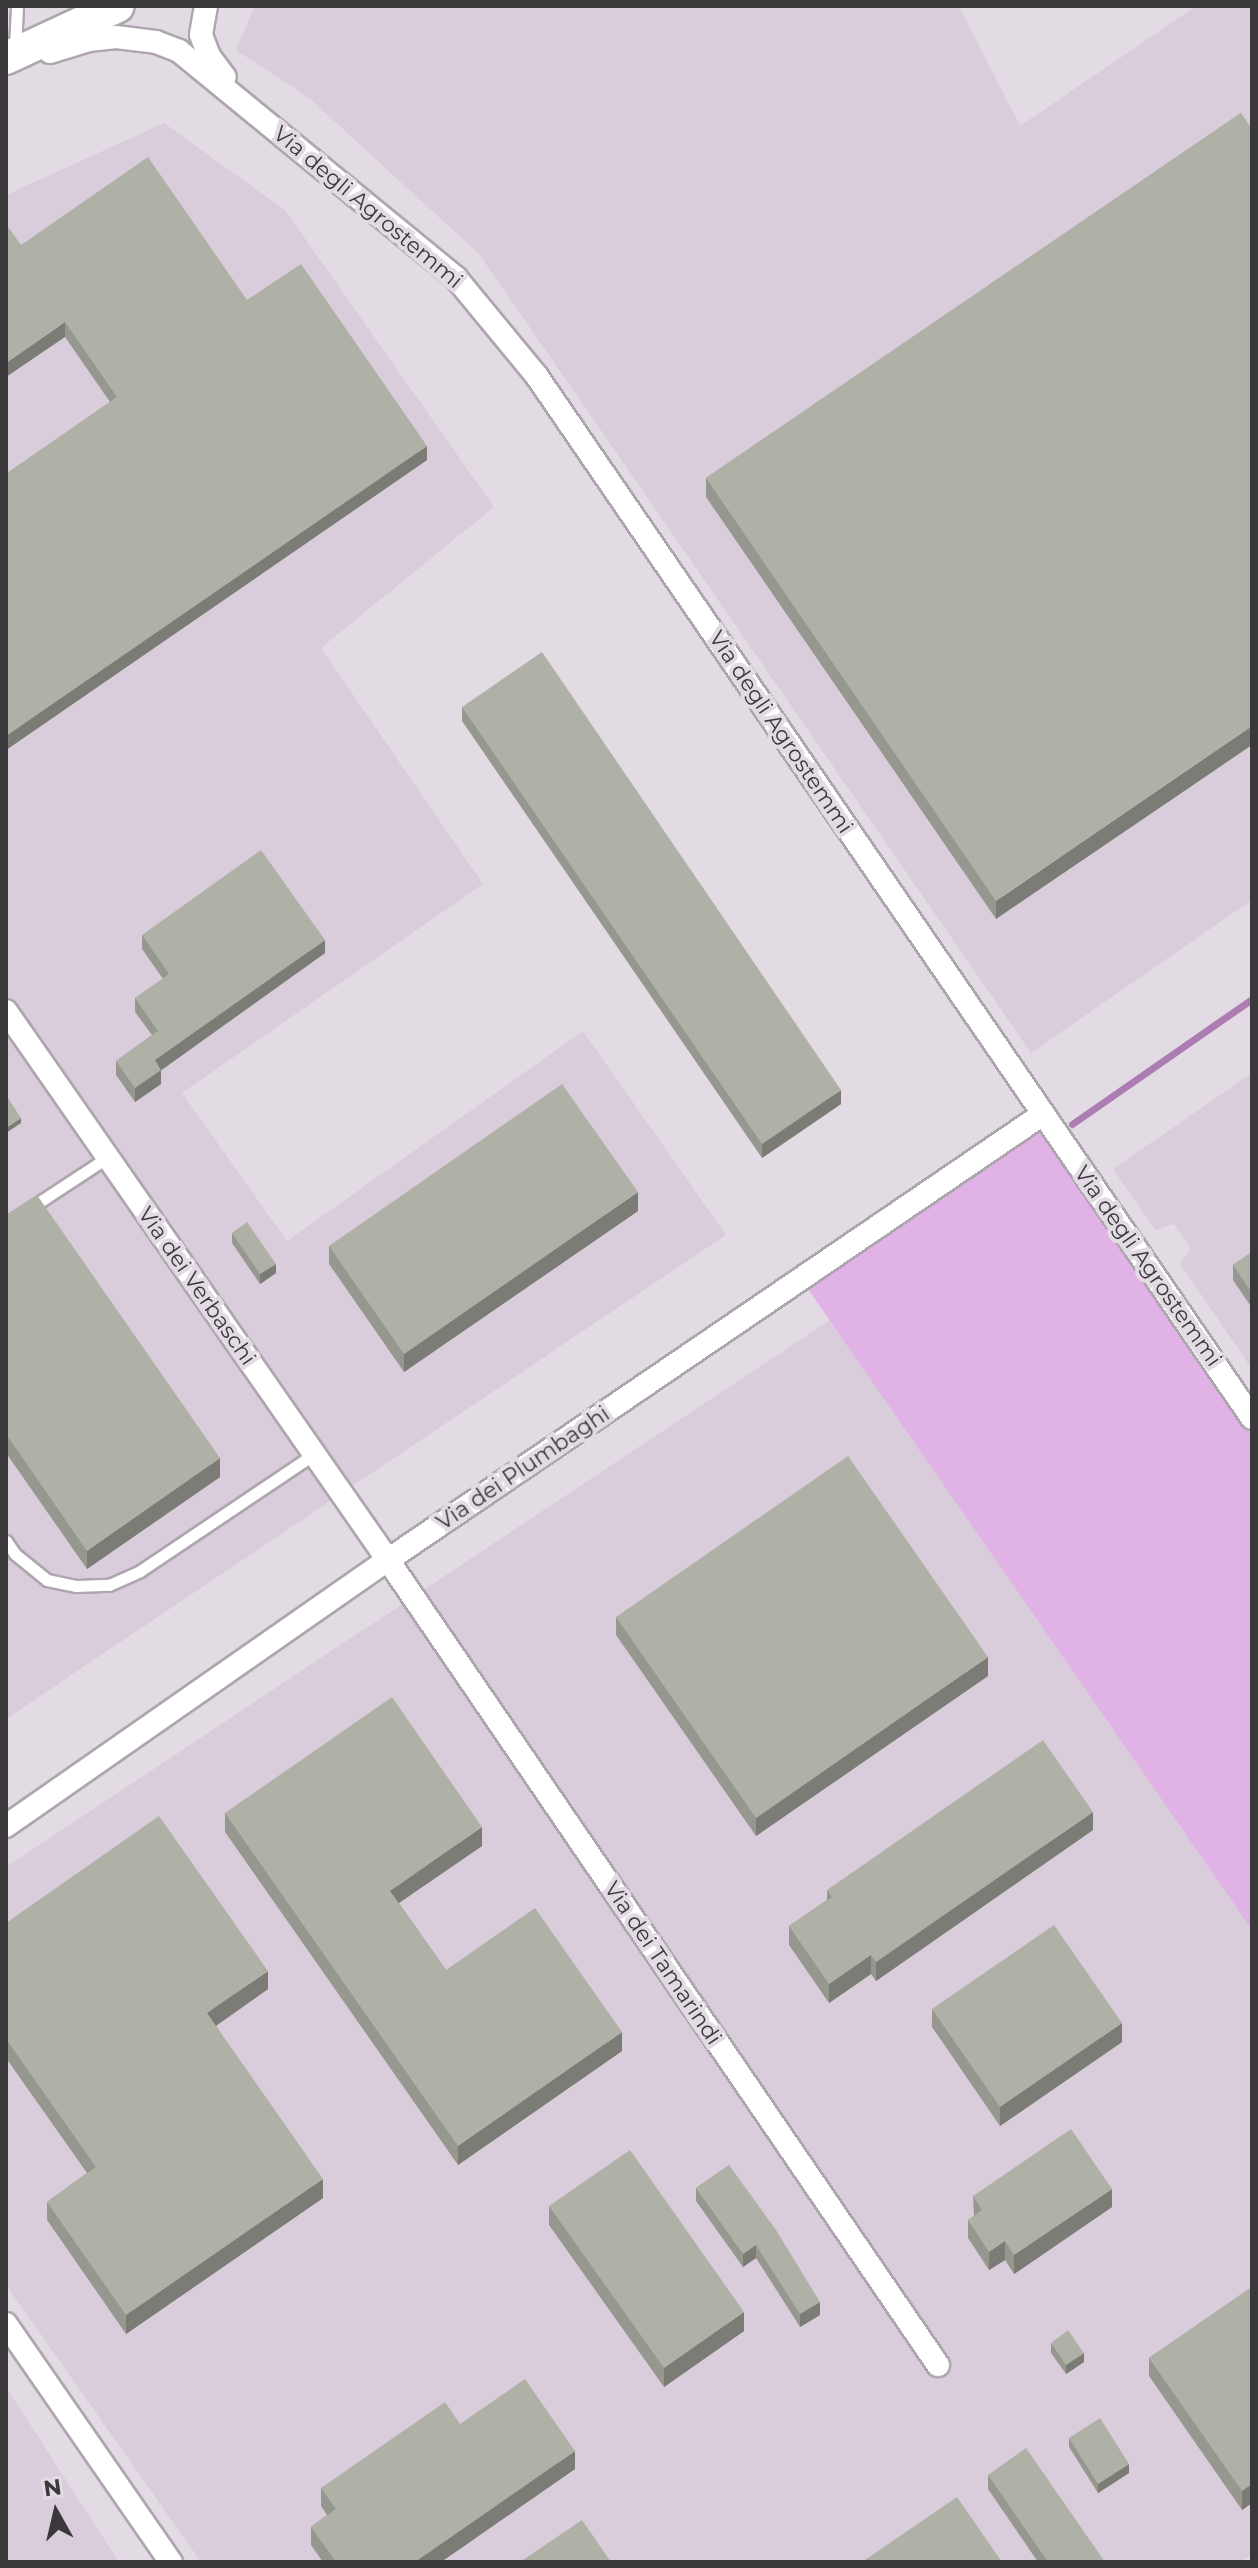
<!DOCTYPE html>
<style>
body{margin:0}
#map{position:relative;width:1258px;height:2568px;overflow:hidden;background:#e3dbe4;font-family:Montserrat,sans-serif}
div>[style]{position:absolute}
.built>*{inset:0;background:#dacddb}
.green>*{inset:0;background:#e1b2e6}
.stream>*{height:7px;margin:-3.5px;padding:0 3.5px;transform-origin:3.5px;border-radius:3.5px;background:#ad7cb2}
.roads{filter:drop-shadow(2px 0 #aea6ae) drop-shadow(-2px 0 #aea6ae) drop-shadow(0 2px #aea6ae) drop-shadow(0 -2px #aea6ae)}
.lane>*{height:11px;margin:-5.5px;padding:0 5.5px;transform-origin:5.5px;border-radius:5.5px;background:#fff}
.street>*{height:22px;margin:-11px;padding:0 11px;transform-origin:11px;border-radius:11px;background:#fff}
.secondary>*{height:32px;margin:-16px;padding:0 16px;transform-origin:16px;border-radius:16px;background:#fff}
.wall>*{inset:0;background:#969890}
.shaded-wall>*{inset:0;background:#7a7c75}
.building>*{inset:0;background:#afb1a7}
span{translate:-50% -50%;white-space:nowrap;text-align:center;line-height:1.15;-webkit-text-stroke:8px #e3dbe4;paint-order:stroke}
.street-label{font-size:22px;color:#3b383b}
.frame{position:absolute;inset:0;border:8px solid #3b383b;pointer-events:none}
.north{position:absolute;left:16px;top:2472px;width:80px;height:80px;-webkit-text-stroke:6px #e3dbe4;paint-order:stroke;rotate:352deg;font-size:22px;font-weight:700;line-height:32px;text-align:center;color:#3b383b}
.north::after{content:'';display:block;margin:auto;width:28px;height:36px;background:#3b383b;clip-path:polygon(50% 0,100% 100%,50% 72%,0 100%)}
</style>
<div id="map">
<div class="built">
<i style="clip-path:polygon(255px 6px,959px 6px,1020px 126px,1196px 6px,1252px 6px,1252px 900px,1031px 1053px,479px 254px,309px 98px,236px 50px)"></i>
<i style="clip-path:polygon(164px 123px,285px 210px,494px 507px,321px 648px,483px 884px,182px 1093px,287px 1241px,583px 1031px,726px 1235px,6px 1719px,6px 195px)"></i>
<i style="clip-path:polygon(1252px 1073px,1252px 1369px,1180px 1264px,1191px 1249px,1174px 1224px,1155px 1230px,1113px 1169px)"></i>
<i style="clip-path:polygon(830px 1320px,1252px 1930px,1252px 2554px,1240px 2562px,201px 2562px,6px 2285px,6px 1867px)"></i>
<i style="clip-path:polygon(6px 2387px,119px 2562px,6px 2562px)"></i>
</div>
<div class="green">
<i style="clip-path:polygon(1043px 1114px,1252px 1418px,1252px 1930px,801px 1279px)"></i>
</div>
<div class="stream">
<i style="left:1072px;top:1124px;width:219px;rotate:-34.8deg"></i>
</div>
<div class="roads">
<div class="lane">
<i style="left:15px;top:49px;width:43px;rotate:-87.3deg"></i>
<i style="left:6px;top:1224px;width:122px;rotate:-33.3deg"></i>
<i style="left:6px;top:1541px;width:16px;rotate:55deg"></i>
<i style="left:15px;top:1554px;width:41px;rotate:39.1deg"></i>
<i style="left:47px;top:1580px;width:30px;rotate:12deg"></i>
<i style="left:76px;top:1586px;width:33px;rotate:-2deg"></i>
<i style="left:109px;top:1585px;width:34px;rotate:-24deg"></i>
<i style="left:140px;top:1571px;width:210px;rotate:-33.9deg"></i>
</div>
<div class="street">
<i style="left:206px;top:6px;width:29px;rotate:100deg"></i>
<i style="left:201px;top:35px;width:22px;rotate:69deg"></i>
<i style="left:209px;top:56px;width:26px;rotate:53deg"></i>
<i style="left:50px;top:52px;width:41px;rotate:-17.1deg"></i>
<i style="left:89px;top:40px;width:27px;rotate:-6deg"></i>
<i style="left:116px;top:37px;width:40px;rotate:7.1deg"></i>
<i style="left:156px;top:42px;width:25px;rotate:21deg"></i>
<i style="left:179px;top:51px;width:358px;rotate:39.3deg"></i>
<i style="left:456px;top:278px;width:126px;rotate:50.5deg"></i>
<i style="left:536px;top:375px;width:1265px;rotate:55.53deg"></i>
<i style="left:6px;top:1011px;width:669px;rotate:55.17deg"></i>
<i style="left:388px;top:1560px;width:975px;rotate:55.66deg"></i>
<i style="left:6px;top:1826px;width:465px;rotate:-34.9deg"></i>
<i style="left:388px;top:1560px;width:792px;rotate:-34.25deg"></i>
<i style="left:6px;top:2324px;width:290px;rotate:55.3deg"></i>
</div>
<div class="secondary">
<i style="left:6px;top:58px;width:123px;rotate:-24.9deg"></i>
</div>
</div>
<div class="wall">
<i style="clip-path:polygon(1241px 113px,996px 919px,706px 497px,706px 478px)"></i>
<i style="clip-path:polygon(21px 245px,247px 300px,427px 460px,6px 750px,6px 474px,110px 402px,65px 337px)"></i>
<i style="clip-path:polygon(462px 707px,841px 1104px,762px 1158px,462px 721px)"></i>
<i style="clip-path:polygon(142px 935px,325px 953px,161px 1070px,161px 1084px,135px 1102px,116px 1075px,116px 1061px,152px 1035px,135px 1012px,135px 998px,163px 979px,142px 949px)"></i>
<i style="clip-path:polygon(638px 1211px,404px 1372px,329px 1264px,329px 1246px)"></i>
<i style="clip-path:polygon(6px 1216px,220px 1477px,87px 1569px,6px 1453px)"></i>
<i style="clip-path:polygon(232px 1233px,276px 1273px,260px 1284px,232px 1243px)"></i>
<i style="clip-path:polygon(1252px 1252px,1252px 1308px,1233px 1280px,1233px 1265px)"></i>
<i style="clip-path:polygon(616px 1617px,988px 1676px,756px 1836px,616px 1635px)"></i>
<i style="clip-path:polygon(225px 1813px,482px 1846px,399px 1903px,446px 1970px,622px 2051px,458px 2165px,225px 1832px)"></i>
<i style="clip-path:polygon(1093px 1830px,876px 1981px,871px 1974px,829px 2003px,789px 1945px,789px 1926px,827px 1900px,827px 1890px)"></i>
<i style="clip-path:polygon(6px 1923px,268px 1989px,216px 2026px,323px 2198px,126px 2334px,47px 2220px,47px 2202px,87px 2173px,6px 2058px)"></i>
<i style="clip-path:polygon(932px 2009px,1122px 2042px,1000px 2126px,932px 2027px)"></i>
<i style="clip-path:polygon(729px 2165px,820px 2315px,800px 2327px,756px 2258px,743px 2267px,696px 2201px,696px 2188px)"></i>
<i style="clip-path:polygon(973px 2196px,1112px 2207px,1014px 2274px,1005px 2260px,989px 2270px,968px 2238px,968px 2220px,974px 2216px)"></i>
<i style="clip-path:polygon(549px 2206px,744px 2331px,664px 2387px,549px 2225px)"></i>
<i style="clip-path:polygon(1252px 2287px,1252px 2503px,1242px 2510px,1149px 2376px,1149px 2358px)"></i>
<i style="clip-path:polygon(1051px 2343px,1084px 2362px,1066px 2374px,1051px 2353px)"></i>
<i style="clip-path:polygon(460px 2424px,575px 2469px,441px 2562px,323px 2562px,311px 2545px,311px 2527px,327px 2515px,321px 2506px,321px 2488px)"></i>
<i style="clip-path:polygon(1069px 2438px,1129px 2473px,1098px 2493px,1069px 2447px)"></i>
<i style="clip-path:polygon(988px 2475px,1105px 2562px,1038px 2562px,988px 2489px)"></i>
</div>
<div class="shaded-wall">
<i style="clip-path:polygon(65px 322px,65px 337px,6px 377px,6px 363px)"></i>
<i style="clip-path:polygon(427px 446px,427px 460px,6px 750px,6px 736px)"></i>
<i style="clip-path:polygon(1252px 726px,1252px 745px,996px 919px,996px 901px)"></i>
<i style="clip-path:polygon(325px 940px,325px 953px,156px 1074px,161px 1070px,161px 1084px,135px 1102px,135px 1088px,155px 1060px)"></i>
<i style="clip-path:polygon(841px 1090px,841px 1104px,762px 1158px,762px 1144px)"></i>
<i style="clip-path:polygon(21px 1118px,21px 1123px,6px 1133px,6px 1128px)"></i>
<i style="clip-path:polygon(638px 1192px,638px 1211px,404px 1372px,404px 1354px)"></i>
<i style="clip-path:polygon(276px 1264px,276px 1273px,260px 1284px,260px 1274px)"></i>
<i style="clip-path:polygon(220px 1458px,220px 1477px,87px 1569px,87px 1551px)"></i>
<i style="clip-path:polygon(988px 1657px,988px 1676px,756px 1836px,756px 1818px)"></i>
<i style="clip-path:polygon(1093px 1812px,1093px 1830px,876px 1981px,876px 1962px)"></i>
<i style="clip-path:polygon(482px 1827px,482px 1846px,390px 1909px,390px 1891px)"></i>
<i style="clip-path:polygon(871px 1955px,871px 1974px,829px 2003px,829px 1984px)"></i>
<i style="clip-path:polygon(268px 1971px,268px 1989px,207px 2032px,207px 2013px)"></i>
<i style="clip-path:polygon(1122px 2023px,1122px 2042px,1000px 2126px,1000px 2107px)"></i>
<i style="clip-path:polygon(622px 2032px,622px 2051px,458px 2165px,458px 2146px)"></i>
<i style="clip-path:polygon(323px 2179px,323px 2198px,126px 2334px,126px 2315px)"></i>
<i style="clip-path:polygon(1112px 2189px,1112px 2207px,1014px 2274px,1014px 2255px)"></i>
<i style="clip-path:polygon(1005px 2241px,1005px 2260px,989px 2270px,989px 2252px)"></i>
<i style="clip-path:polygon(756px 2245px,756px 2258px,743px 2267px,743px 2254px)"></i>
<i style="clip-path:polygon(820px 2302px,820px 2315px,800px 2327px,800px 2314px)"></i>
<i style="clip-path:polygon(744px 2312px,744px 2331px,664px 2387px,664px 2368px)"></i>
<i style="clip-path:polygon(1084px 2353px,1084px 2362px,1066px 2374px,1066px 2365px)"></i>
<i style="clip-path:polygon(575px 2451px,575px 2469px,441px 2562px,415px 2562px)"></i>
<i style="clip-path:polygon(1129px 2464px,1129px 2473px,1098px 2493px,1098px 2484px)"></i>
<i style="clip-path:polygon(1252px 2484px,1252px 2503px,1242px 2510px,1242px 2491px)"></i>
</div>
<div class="building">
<i style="clip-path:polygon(1241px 113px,1252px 129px,1252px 726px,996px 901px,706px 478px)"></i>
<i style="clip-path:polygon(148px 157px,247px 300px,301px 264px,427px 446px,6px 736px,6px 474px,117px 397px,65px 322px,6px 363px,6px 224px,21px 245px)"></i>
<i style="clip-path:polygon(542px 652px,841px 1090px,762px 1144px,462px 707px)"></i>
<i style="clip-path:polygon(261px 850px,325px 940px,155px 1060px,161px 1070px,135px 1088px,116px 1061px,158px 1031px,135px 998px,169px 974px,142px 935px)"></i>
<i style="clip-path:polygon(562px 1084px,638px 1192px,404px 1354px,329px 1246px)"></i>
<i style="clip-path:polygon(8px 1098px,21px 1118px,6px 1128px,6px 1100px)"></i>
<i style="clip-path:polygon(37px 1195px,220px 1458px,87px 1551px,6px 1434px,6px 1216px)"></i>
<i style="clip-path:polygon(247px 1222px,276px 1264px,260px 1274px,232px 1233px)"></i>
<i style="clip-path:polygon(1252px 1252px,1252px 1293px,1233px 1265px)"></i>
<i style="clip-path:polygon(848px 1456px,988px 1657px,756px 1818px,616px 1617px)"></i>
<i style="clip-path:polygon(392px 1697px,482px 1827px,390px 1891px,446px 1970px,535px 1908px,622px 2032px,458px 2146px,225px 1813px)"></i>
<i style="clip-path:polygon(1043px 1740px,1093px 1812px,876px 1962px,871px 1955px,829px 1984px,789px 1926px,832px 1897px,827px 1890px)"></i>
<i style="clip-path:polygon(159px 1816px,268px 1971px,207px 2013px,323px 2179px,126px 2315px,47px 2202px,96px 2167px,6px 2039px,6px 1923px)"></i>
<i style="clip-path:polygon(1054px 1925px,1122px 2023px,1000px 2107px,932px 2009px)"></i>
<i style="clip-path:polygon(1071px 2129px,1112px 2189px,1014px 2255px,1005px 2241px,989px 2252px,968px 2220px,982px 2210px,973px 2196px)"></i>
<i style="clip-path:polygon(630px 2150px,744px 2312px,664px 2368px,549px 2206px)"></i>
<i style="clip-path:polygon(729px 2165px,776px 2230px,820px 2302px,800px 2314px,756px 2245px,743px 2254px,696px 2188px)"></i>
<i style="clip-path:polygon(1252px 2287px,1252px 2484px,1242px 2491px,1149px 2358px)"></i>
<i style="clip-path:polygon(1068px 2330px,1084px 2353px,1066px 2365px,1051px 2343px)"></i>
<i style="clip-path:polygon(525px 2379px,575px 2451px,415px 2562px,336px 2562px,311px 2527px,336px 2509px,321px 2488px,445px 2402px,460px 2424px)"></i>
<i style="clip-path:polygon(1100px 2418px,1129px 2464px,1098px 2484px,1069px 2438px)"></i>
<i style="clip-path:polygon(1026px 2448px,1105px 2562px,1048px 2562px,988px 2475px)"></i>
<i style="clip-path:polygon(957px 2497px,1002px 2562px,862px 2562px)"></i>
<i style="clip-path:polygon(582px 2520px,611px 2562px,520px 2562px)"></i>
</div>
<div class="street-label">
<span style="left:368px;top:207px;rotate:40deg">Via degli Agrostemmi</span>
<span style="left:781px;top:732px;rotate:56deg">Via degli Agrostemmi</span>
<span style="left:1148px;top:1266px;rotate:55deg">Via degli Agrostemmi</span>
<span style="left:197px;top:1286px;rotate:55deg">Via dei Verbaschi</span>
<span style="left:523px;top:1468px;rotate:-34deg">Via dei Plumbaghi</span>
<span style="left:663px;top:1963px;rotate:56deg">Via dei Tamarindi</span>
</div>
<div class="frame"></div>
<div class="north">N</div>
</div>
